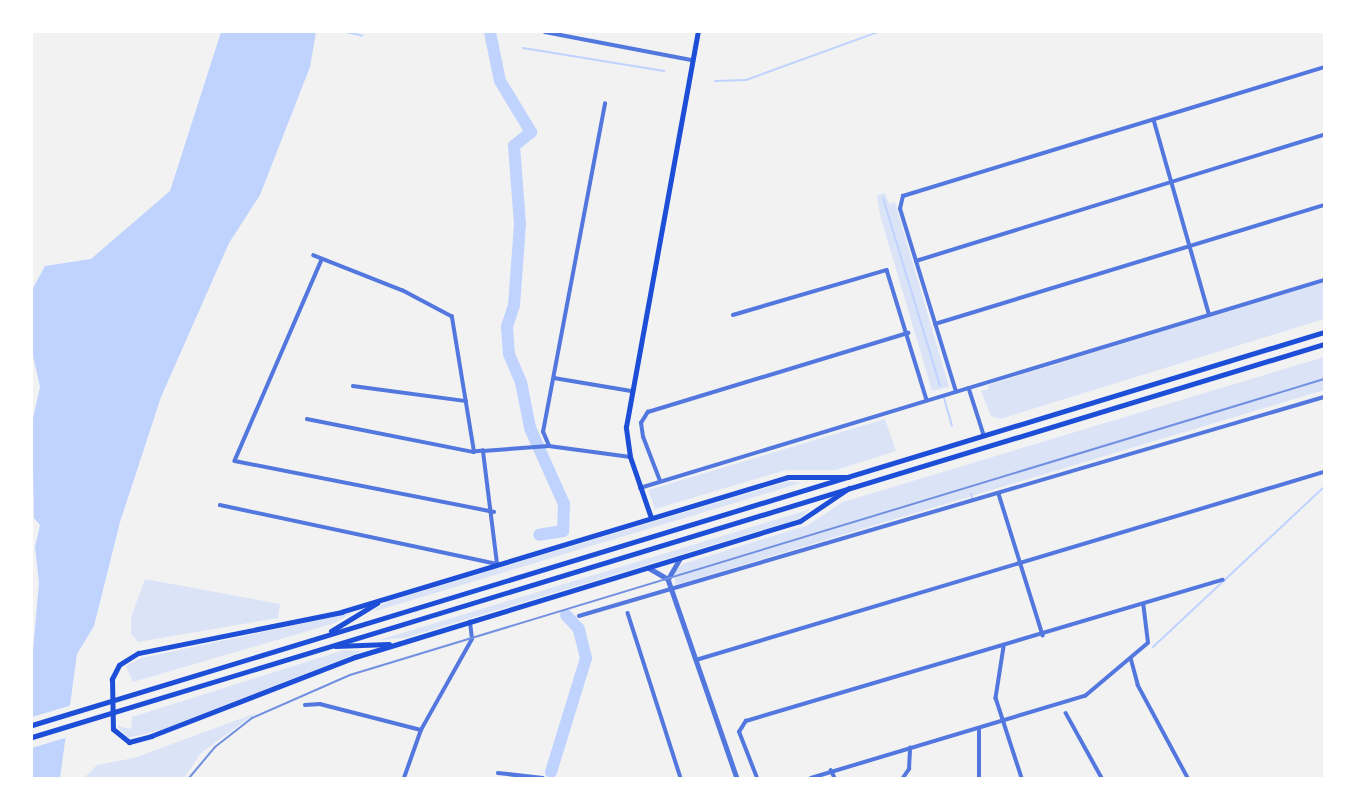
<!DOCTYPE html>
<style>
body{margin:0}
#map{position:relative;width:1356px;height:810px;overflow:hidden;background:#f2f2f2;font-family:"Roboto Condensed",sans-serif}
div>[style]{position:absolute}
.green>*{inset:0;background:#dbe4f7}
.water>*{inset:0;background:#bfd3fe}
.pier>*{inset:0;background:#f2f2f2}
.stream>*{height:2px;margin:-1px;padding:0 1px;transform-origin:1px;border-radius:1px;background:#bfd3fe}
.river>*{height:12px;margin:-6px;padding:0 6px;transform-origin:6px;border-radius:6px;background:#bfd3fe}
.minor>*{height:3.5px;margin:-1.75px;padding:0 1.75px;transform-origin:1.75px;border-radius:1.75px;background:#5277de}
.tertiary>*{height:4.5px;margin:-2.25px;padding:0 2.25px;transform-origin:2.25px;border-radius:2.25px;background:#5277de}
.secondary>*{height:4.5px;margin:-2.25px;padding:0 2.25px;transform-origin:2.25px;border-radius:2.25px;background:#1d4ed8}
.trunk>*{height:5px;margin:-2.5px;padding:0 2.5px;transform-origin:2.5px;border-radius:2.5px;background:#1d4ed8}
.rail>*{height:2px;margin:-1px;padding:0 1px;transform-origin:1px;border-radius:1px;background:#7290e2}
span{translate:-50% -50%;white-space:nowrap;text-align:center;line-height:1.15;-webkit-text-stroke:5px #fff;paint-order:stroke}
.frame{position:absolute;inset:0;border:33px solid #fff;pointer-events:none}
</style>
<div id="map">
<div class="green">
<i style="clip-path:polygon(885px 193px,889px 204px,895px 202px,949px 387px,932px 391px,880px 215px,877px 195px)"></i>
<i style="clip-path:polygon(1324px 282px,1324px 319px,1000px 419px,991px 416px,981px 391px,989px 389px,988px 385px)"></i>
<i style="clip-path:polygon(1324px 357px,1324px 390px,676px 585px,674px 572px,683px 564px,808px 525px,843px 502px)"></i>
<i style="clip-path:polygon(885px 419px,896px 451px,836px 470px,786px 470px,655px 509px,648px 490px)"></i>
<i style="clip-path:polygon(789px 481px,801px 483px,372px 612px,386px 602px)"></i>
<i style="clip-path:polygon(811px 509px,798px 519px,405px 638px,379px 640px)"></i>
<i style="clip-path:polygon(145px 579px,280px 604px,278px 618px,138px 642px,131px 634px,131px 617px)"></i>
<i style="clip-path:polygon(352px 613px,335px 623px,133px 682px,126px 666px,141px 658px)"></i>
<i style="clip-path:polygon(344px 650px,363px 651px,161px 730px,128px 738px,117px 726px,131px 729px,132px 717px)"></i>
<i style="clip-path:polygon(256px 713px,201px 753px,184px 778px,84px 778px,97px 765px,134px 758px)"></i>
</div>
<div class="water">
<i style="clip-path:polygon(221px 32px,316px 32px,310px 67px,260px 195px,229px 243px,161px 397px,120px 522px,94px 626px,77px 654px,60px 778px,32px 778px,32px 661px,39px 583px,35px 547px,40px 525px,34px 518px,32px 423px,40px 387px,32px 351px,32px 290px,45px 266px,91px 259px,170px 191px)"></i>
</div>
<div class="pier">
<i style="clip-path:polygon(72px 705px,68px 737px,32px 748px,32px 717px)"></i>
</div>
<div class="stream">
<i style="left:346px;top:32px;width:17px;rotate:13deg"></i>
<i style="left:523px;top:48px;width:143px;rotate:9.3deg"></i>
<i style="left:715px;top:81px;width:31px;rotate:-2deg"></i>
<i style="left:746px;top:80px;width:140px;rotate:-20deg"></i>
<i style="left:883px;top:198px;width:196px;rotate:73.1deg"></i>
<i style="left:944px;top:398px;width:29px;rotate:74deg"></i>
<i style="left:971px;top:494px;width:4px;rotate:76deg"></i>
<i style="left:1153px;top:647px;width:234px;rotate:-43.1deg"></i>
</div>
<div class="river">
<i style="left:490px;top:32px;width:50px;rotate:78.5deg"></i>
<i style="left:500px;top:81px;width:60px;rotate:58.7deg"></i>
<i style="left:531px;top:132px;width:22px;rotate:141deg"></i>
<i style="left:514px;top:146px;width:78px;rotate:85.6deg"></i>
<i style="left:520px;top:224px;width:81px;rotate:94.2deg"></i>
<i style="left:514px;top:305px;width:23px;rotate:108deg"></i>
<i style="left:507px;top:327px;width:27px;rotate:86deg"></i>
<i style="left:509px;top:354px;width:30px;rotate:67deg"></i>
<i style="left:521px;top:382px;width:47px;rotate:78.9deg"></i>
<i style="left:530px;top:428px;width:83px;rotate:65.9deg"></i>
<i style="left:564px;top:504px;width:27px;rotate:92deg"></i>
<i style="left:563px;top:531px;width:24px;rotate:171deg"></i>
<i style="left:551px;top:772px;width:119px;rotate:-72.9deg"></i>
<i style="left:586px;top:658px;width:30px;rotate:-104deg"></i>
<i style="left:579px;top:629px;width:19px;rotate:-133deg"></i>
</div>
<div class="minor">
<i style="left:545px;top:32px;width:150px;rotate:10.8deg"></i>
<i style="left:1154px;top:120px;width:201px;rotate:74.1deg"></i>
<i style="left:322px;top:260px;width:219px;rotate:113.4deg"></i>
<i style="left:235px;top:461px;width:264px;rotate:11.1deg"></i>
<i style="left:916px;top:261px;width:427px;rotate:-17.2deg"></i>
<i style="left:733px;top:315px;width:160px;rotate:-16.3deg"></i>
<i style="left:887px;top:270px;width:136px;rotate:72.9deg"></i>
<i style="left:935px;top:324px;width:407px;rotate:-17deg"></i>
<i style="left:554px;top:378px;width:78px;rotate:9.6deg"></i>
<i style="left:353px;top:386px;width:114px;rotate:7.6deg"></i>
<i style="left:969px;top:388px;width:49px;rotate:72.3deg"></i>
<i style="left:956px;top:392px;width:191px;rotate:-107deg"></i>
<i style="left:900px;top:209px;width:13px;rotate:-77deg"></i>
<i style="left:903px;top:196px;width:440px;rotate:-17deg"></i>
<i style="left:307px;top:419px;width:170px;rotate:11.2deg"></i>
<i style="left:549px;top:446px;width:15px;rotate:-113deg"></i>
<i style="left:543px;top:432px;width:334px;rotate:-79.3deg"></i>
<i style="left:483px;top:451px;width:66px;rotate:-4.3deg"></i>
<i style="left:549px;top:446px;width:82px;rotate:7.7deg"></i>
<i style="left:660px;top:481px;width:47px;rotate:-111.1deg"></i>
<i style="left:643px;top:437px;width:14px;rotate:-98deg"></i>
<i style="left:641px;top:423px;width:13px;rotate:-58deg"></i>
<i style="left:648px;top:412px;width:272px;rotate:-16.9deg"></i>
<i style="left:640px;top:488px;width:715px;rotate:-16.91deg"></i>
<i style="left:999px;top:494px;width:148px;rotate:72.7deg"></i>
<i style="left:220px;top:505px;width:283px;rotate:12deg"></i>
<i style="left:497px;top:564px;width:114px;rotate:-97.1deg"></i>
<i style="left:483px;top:451px;width:9px;rotate:174deg"></i>
<i style="left:474px;top:452px;width:137px;rotate:-99.3deg"></i>
<i style="left:452px;top:317px;width:55px;rotate:-152deg"></i>
<i style="left:403px;top:291px;width:96px;rotate:-158.5deg"></i>
<i style="left:628px;top:613px;width:173px;rotate:72.2deg"></i>
<i style="left:579px;top:616px;width:777px;rotate:-16.38deg"></i>
<i style="left:1004px;top:647px;width:52px;rotate:98.9deg"></i>
<i style="left:996px;top:698px;width:84px;rotate:72deg"></i>
<i style="left:1131px;top:658px;width:28px;rotate:75deg"></i>
<i style="left:1138px;top:685px;width:106px;rotate:61.7deg"></i>
<i style="left:696px;top:660px;width:656px;rotate:-16.67deg"></i>
<i style="left:305px;top:705px;width:15px;rotate:-4deg"></i>
<i style="left:320px;top:704px;width:104px;rotate:14.4deg"></i>
<i style="left:1066px;top:713px;width:74px;rotate:61deg"></i>
<i style="left:831px;top:770px;width:9px;rotate:63deg"></i>
<i style="left:498px;top:773px;width:45px;rotate:6.3deg"></i>
<i style="left:404px;top:778px;width:51px;rotate:-70.5deg"></i>
<i style="left:421px;top:730px;width:104px;rotate:-60.7deg"></i>
<i style="left:472px;top:639px;width:17px;rotate:-97deg"></i>
<i style="left:757px;top:778px;width:49px;rotate:-111.4deg"></i>
<i style="left:739px;top:732px;width:13px;rotate:-58deg"></i>
<i style="left:746px;top:721px;width:497px;rotate:-16.5deg"></i>
<i style="left:811px;top:778px;width:286px;rotate:-16.7deg"></i>
<i style="left:1085px;top:696px;width:82px;rotate:-40.1deg"></i>
<i style="left:1148px;top:643px;width:38px;rotate:-97deg"></i>
<i style="left:903px;top:778px;width:11px;rotate:-56deg"></i>
<i style="left:909px;top:769px;width:21px;rotate:-87deg"></i>
<i style="left:979px;top:778px;width:49px;rotate:-90deg"></i>
</div>
<div class="tertiary">
<i style="left:649px;top:568px;width:22px;rotate:30deg"></i>
<i style="left:668px;top:579px;width:24px;rotate:-60deg"></i>
<i style="left:668px;top:579px;width:211px;rotate:70.9deg"></i>
</div>
<div class="secondary">
<i style="left:651px;top:518px;width:65px;rotate:-109deg"></i>
<i style="left:630px;top:457px;width:30px;rotate:-98deg"></i>
<i style="left:626px;top:427px;width:402px;rotate:-79.7deg"></i>
</div>
<div class="trunk">
<i style="left:848px;top:477px;width:60px;rotate:180deg"></i>
<i style="left:788px;top:477px;width:466px;rotate:163.2deg"></i>
<i style="left:342px;top:612px;width:208px;rotate:168.6deg"></i>
<i style="left:138px;top:653px;width:22px;rotate:148deg"></i>
<i style="left:119px;top:665px;width:16px;rotate:117deg"></i>
<i style="left:112px;top:679px;width:50px;rotate:88.9deg"></i>
<i style="left:113px;top:729px;width:21px;rotate:39deg"></i>
<i style="left:129px;top:742px;width:23px;rotate:-15deg"></i>
<i style="left:151px;top:736px;width:219px;rotate:-21.2deg"></i>
<i style="left:355px;top:657px;width:465px;rotate:-17deg"></i>
<i style="left:800px;top:521px;width:59px;rotate:-34deg"></i>
<i style="left:331px;top:631px;width:54px;rotate:-31.3deg"></i>
<i style="left:335px;top:646px;width:54px;rotate:-2.1deg"></i>
<i style="left:32px;top:725px;width:1350px;rotate:-16.92deg"></i>
<i style="left:32px;top:737px;width:1350px;rotate:-16.92deg"></i>
</div>
<div class="rail">
<i style="left:189px;top:778px;width:40px;rotate:-50deg"></i>
<i style="left:215px;top:747px;width:47px;rotate:-38.1deg"></i>
<i style="left:252px;top:718px;width:107px;rotate:-23.7deg"></i>
<i style="left:350px;top:675px;width:1018px;rotate:-16.9deg"></i>
</div>
<div class="frame"></div>
</div>
